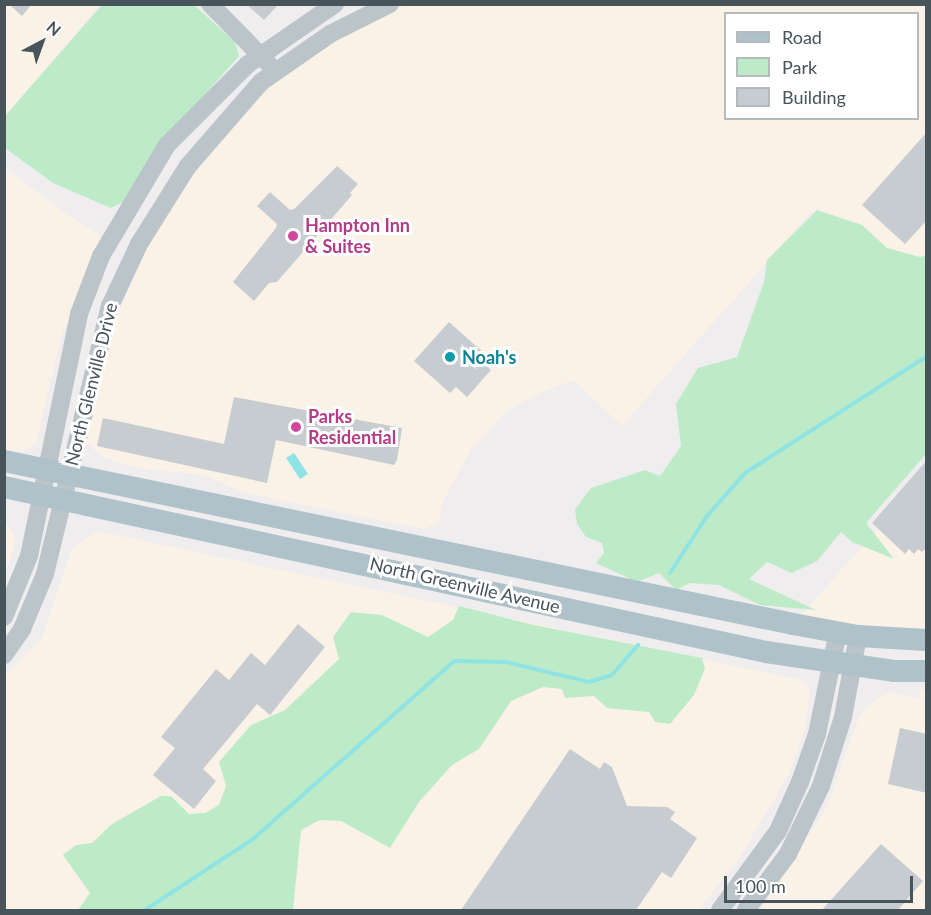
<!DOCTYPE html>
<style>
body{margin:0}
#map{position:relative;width:931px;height:915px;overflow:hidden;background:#f0edee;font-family:Lato,sans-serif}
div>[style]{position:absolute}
.commercial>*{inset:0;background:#faf1e7}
.green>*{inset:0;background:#beebc7}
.water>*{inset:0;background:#8fe3e4}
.stream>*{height:4px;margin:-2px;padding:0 2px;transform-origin:2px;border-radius:2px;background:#8fe3e4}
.building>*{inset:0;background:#c7ccd0}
.minor>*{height:18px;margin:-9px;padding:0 9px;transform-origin:9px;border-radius:9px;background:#bac4c9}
.major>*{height:22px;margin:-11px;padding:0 11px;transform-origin:11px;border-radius:11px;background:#afc2ca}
.dots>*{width:16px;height:16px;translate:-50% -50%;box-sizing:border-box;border:3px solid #fff;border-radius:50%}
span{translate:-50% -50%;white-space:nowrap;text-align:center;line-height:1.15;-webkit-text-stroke:6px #fff;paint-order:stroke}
.hotel-label{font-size:18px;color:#b23c85;font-weight:700}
.left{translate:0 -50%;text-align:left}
.culture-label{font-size:18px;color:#0d838f;font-weight:700}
.street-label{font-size:18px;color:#475459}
.frame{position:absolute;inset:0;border:6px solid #475459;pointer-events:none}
.legend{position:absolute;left:724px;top:12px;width:195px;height:108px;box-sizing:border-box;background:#fff;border:2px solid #b5bbbd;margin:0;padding:8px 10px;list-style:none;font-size:18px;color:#475459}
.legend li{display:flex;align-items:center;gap:12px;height:30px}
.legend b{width:30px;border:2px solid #b5bbbd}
.north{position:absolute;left:12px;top:12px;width:60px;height:60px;-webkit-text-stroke:4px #fff;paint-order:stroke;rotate:41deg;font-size:16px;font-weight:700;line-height:24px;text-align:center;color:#475459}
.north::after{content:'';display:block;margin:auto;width:21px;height:27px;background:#475459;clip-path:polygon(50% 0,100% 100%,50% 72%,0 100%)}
.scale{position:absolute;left:724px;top:876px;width:189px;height:27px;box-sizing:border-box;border:3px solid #475459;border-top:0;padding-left:8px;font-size:18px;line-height:21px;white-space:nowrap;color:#475459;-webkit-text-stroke:4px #fff;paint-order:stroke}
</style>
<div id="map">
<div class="commercial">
<i style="clip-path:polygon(5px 5px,100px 5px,5px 116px)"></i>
<i style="clip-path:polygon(evenodd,404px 5px,926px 5px,926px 257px,900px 279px,812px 211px,622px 426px,573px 380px,538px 394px,507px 411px,471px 449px,444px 500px,438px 523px,424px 529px,245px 493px,204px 475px,136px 468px,102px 457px,85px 441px,108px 339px,161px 210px,257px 97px,330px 41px,404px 5px,726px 14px,918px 14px,918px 118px,726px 118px,726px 14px)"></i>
<i style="clip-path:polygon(4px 167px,64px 212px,96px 232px,101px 239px,61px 338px,36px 443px,23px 452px,5px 449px)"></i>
<i style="clip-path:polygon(926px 475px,926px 628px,870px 627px,799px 617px)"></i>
<i style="clip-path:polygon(5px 520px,16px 540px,5px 577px)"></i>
<i style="clip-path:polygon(97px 531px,801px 680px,810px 689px,805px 729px,789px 774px,741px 855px,699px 910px,5px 910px,4px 677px,42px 638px,72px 548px)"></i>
<i style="clip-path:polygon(920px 689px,926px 691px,926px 910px,760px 910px,827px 807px,860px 714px,879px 697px,891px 692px,918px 699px)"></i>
</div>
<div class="green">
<i style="clip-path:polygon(102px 5px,194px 5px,235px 42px,239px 56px,163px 142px,123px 202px,111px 208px,53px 183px,5px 148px,5px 116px)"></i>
<i style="clip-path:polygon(817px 210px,862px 225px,887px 248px,920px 257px,926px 255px,926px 454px,866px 523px,894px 559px,852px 542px,841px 532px,817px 561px,792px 573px,767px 562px,749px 579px,816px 610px,760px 605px,719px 585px,690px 583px,676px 590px,659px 573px,637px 582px,596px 563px,604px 553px,602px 543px,586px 537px,577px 524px,575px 509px,591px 488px,645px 470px,660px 476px,681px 446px,676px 404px,698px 368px,737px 357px,764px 282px,767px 260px)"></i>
<i style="clip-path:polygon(459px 606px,534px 625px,702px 658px,705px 669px,694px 695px,670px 724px,655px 722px,649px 712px,607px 708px,594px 696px,565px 698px,562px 689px,543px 687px,511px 701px,479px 749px,452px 765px,419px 802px,390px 848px,341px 821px,320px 820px,301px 830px,293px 910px,78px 910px,90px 893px,63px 855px,76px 845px,92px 843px,112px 824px,161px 796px,171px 796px,189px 814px,205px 813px,219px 805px,226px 786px,219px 762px,251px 725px,285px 710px,339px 659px,333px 637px,351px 612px,382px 615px,428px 637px,453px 620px)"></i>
</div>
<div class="water">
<i style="clip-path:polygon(294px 453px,308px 474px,300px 479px,286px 458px)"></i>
</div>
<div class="stream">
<i style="left:670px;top:573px;width:68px;rotate:-57deg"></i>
<i style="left:707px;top:516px;width:57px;rotate:-48.5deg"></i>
<i style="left:745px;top:473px;width:215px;rotate:-32.7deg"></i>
<i style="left:145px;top:910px;width:129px;rotate:-33.3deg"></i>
<i style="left:253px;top:839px;width:268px;rotate:-41.5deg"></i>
<i style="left:454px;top:661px;width:52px;rotate:1.1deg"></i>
<i style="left:506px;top:662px;width:85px;rotate:13.5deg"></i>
<i style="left:589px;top:682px;width:24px;rotate:-17deg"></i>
<i style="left:612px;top:675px;width:40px;rotate:-49deg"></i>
</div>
<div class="building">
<i style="clip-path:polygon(9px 4px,32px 4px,22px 16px)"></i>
<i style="clip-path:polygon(246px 4px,279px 4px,264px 20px)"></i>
<i style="clip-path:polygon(927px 132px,927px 220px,905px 244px,862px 205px)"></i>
<i style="clip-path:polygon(337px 166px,358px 184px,350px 193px,352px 195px,277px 282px,269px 283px,254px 301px,233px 282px,276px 228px,277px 224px,257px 206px,270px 192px,290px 210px,294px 209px)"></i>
<i style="clip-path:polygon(449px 322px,485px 354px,479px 360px,491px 370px,467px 397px,456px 387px,450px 393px,414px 361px)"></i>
<i style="clip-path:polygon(234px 397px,402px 428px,397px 460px,394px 465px,276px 440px,267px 483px,97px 446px,103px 418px,224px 444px)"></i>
<i style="clip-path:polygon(927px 460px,927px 547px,922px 552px,918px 549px,914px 554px,909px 549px,905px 554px,872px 523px)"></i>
<i style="clip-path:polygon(298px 624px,325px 647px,270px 715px,257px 704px,203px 769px,216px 781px,194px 809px,153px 775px,175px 748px,161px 737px,216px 669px,229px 680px,251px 653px,265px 665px)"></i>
<i style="clip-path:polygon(900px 728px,927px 734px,927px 793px,888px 784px)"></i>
<i style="clip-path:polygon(570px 749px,600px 769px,604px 762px,612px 767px,627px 806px,667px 807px,675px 812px,670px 819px,697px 838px,671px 878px,662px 872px,636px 910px,461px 910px)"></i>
<i style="clip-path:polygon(881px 844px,923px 881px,898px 910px,822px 910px)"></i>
</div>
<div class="minor">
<i style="left:210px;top:4px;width:83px;rotate:45.5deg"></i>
<i style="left:4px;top:617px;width:66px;rotate:-67.7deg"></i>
<i style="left:29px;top:556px;width:247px;rotate:-78.3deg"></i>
<i style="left:79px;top:314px;width:62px;rotate:-69.2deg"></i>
<i style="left:101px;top:256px;width:129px;rotate:-59.3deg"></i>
<i style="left:167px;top:145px;width:113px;rotate:-45deg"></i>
<i style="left:247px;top:65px;width:107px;rotate:-34.7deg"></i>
<i style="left:4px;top:655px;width:32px;rotate:-55deg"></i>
<i style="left:22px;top:629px;width:60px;rotate:-67.3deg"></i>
<i style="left:45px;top:574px;width:276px;rotate:-76.4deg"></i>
<i style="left:110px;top:306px;width:68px;rotate:-64.9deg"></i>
<i style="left:139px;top:244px;width:92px;rotate:-57.9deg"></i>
<i style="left:188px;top:166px;width:111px;rotate:-49deg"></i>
<i style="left:261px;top:82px;width:84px;rotate:-34.8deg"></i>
<i style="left:330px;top:34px;width:67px;rotate:-26.6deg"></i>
<i style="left:720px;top:910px;width:98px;rotate:-53.7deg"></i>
<i style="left:778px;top:831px;width:54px;rotate:-65.8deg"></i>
<i style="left:800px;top:782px;width:51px;rotate:-70.5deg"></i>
<i style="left:817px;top:734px;width:104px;rotate:-78.4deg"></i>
<i style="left:746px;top:910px;width:70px;rotate:-53.1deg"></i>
<i style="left:788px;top:854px;width:76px;rotate:-64.1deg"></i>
<i style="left:821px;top:786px;width:72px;rotate:-72.3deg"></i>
<i style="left:843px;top:717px;width:82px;rotate:-79.5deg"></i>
</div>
<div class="major">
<i style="left:4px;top:461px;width:806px;rotate:11.67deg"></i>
<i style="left:793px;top:624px;width:66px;rotate:10.5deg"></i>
<i style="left:858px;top:636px;width:68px;rotate:3.4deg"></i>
<i style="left:4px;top:487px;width:780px;rotate:12.22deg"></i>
<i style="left:766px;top:652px;width:129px;rotate:8.4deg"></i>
<i style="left:894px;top:671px;width:32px"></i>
</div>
<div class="dots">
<i style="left:293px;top:236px;background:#d1479c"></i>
<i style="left:450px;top:357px;background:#0f9aa8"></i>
<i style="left:296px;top:427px;background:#d1479c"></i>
</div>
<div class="hotel-label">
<span class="left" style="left:305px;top:236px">Hampton Inn<br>&amp; Suites</span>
<span class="left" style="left:308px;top:427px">Parks<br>Residential</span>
</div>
<div class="culture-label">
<span class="left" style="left:462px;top:357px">Noah's</span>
</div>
<div class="street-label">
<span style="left:91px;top:384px;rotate:-76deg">North Glenville Drive</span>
<span style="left:465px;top:585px;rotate:13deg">North Greenville Avenue</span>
</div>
<div class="frame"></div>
<ul class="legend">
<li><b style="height:8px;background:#afc2ca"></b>Road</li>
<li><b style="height:16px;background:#beebc7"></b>Park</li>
<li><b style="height:16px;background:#c7ccd0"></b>Building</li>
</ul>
<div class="north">N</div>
<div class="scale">100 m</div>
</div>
